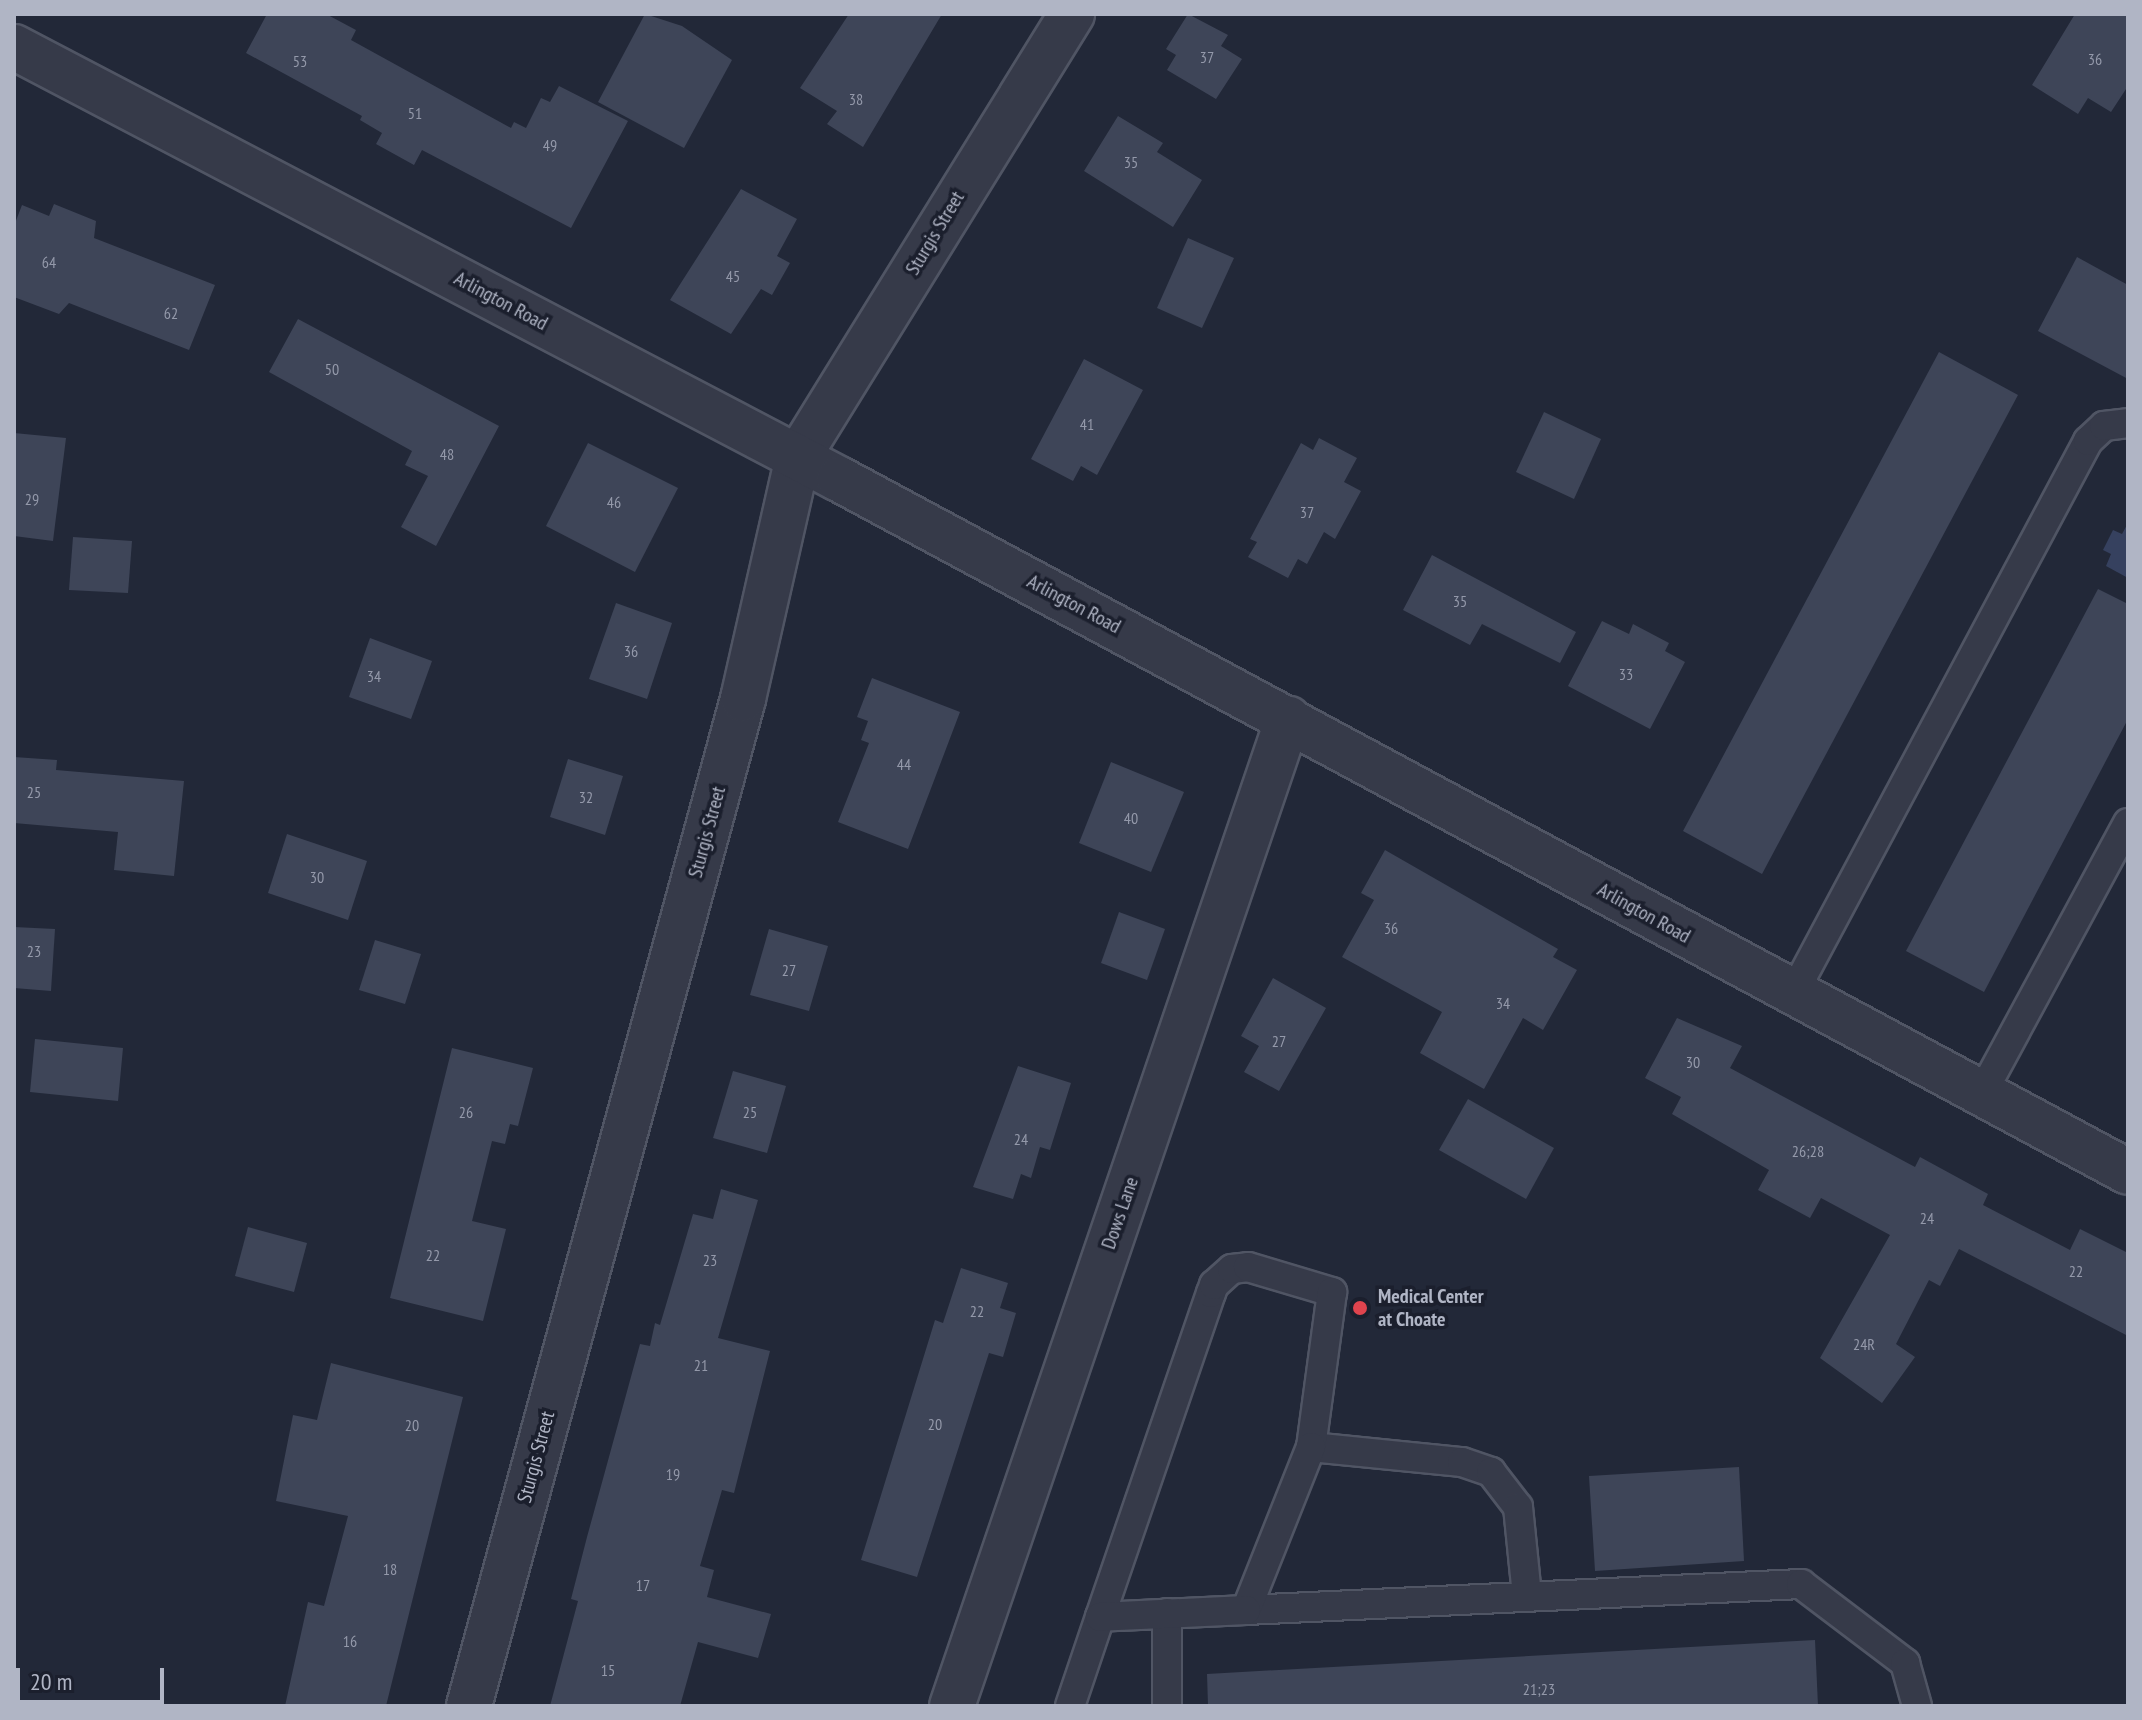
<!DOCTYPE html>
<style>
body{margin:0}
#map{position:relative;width:2142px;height:1720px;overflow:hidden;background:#222838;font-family:"PT Sans Narrow",sans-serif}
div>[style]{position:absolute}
.water>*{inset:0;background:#36415f}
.building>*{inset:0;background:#3e4558}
.roads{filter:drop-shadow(2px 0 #505564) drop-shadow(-2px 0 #505564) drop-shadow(0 2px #505564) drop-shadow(0 -2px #505564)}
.service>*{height:28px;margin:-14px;padding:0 14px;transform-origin:14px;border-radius:14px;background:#363a49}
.minor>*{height:44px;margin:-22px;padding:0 22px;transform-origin:22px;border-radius:22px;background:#363a49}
.tertiary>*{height:44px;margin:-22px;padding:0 22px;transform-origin:22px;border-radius:22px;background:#363a49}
.dots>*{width:22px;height:22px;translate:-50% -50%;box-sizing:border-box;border:4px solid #1b1f2d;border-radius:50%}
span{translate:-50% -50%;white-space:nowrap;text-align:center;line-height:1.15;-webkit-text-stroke:7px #1b1f2d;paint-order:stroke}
.number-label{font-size:16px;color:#9499aa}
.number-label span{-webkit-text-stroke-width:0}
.street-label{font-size:20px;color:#b0b5c5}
.poi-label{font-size:20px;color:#b0b5c5;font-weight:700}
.left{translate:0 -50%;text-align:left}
.frame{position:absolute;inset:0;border:16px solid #b0b5c5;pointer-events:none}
.scale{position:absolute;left:16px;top:1668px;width:148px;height:36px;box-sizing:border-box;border:4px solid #b0b5c5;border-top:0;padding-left:10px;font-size:24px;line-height:28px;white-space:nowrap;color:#b0b5c5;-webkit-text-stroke:6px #1b1f2d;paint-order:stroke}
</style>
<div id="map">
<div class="water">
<i style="clip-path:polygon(2128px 523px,2128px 578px,2106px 566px,2111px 554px,2103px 550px,2113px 530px,2122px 534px)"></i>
</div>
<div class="building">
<i style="clip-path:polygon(267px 14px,326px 14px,356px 30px,351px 40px,511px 128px,514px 122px,526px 128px,541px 98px,550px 102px,559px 86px,628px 121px,571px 228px,422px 150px,414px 165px,376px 144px,382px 133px,360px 120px,362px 116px,246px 53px)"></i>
<i style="clip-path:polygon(645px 14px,682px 26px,732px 60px,684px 148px,598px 102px)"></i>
<i style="clip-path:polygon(849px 14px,942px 14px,863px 147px,827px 124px,837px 111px,800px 88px)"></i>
<i style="clip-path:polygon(1188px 14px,1228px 35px,1221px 46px,1242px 59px,1216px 99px,1167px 70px,1176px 55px,1166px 49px)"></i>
<i style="clip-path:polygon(2075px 14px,2128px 14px,2128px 86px,2111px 112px,2088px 98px,2078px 114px,2032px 85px)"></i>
<i style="clip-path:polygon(1118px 116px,1163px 143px,1157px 152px,1202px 180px,1173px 227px,1084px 171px)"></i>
<i style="clip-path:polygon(741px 189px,797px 219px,777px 256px,790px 263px,772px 295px,761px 289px,731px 334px,670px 300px)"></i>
<i style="clip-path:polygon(54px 204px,96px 221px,94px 238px,215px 285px,189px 350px,69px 303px,59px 314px,14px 297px,14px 226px,22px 205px,49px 216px)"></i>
<i style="clip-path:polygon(1188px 238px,1234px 258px,1202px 328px,1157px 308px)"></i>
<i style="clip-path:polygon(2077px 257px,2128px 285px,2128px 379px,2038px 331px)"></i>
<i style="clip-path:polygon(298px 319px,499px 426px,436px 546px,401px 527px,428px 476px,405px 465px,412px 451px,269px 372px)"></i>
<i style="clip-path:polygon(1939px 352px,2018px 395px,1762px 874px,1683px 831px)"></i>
<i style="clip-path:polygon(1084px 359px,1143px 390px,1097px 475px,1081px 466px,1073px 481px,1031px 459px)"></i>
<i style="clip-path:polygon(1544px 412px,1601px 439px,1574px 499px,1516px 472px)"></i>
<i style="clip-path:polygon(14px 433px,66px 438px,53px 541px,14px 536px)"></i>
<i style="clip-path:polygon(1319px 438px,1357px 458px,1344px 482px,1361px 491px,1335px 539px,1324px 532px,1307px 564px,1298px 559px,1288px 578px,1248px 557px,1257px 542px,1250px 539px,1301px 443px,1313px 450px)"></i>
<i style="clip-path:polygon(588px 443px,678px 488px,635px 572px,546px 526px)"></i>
<i style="clip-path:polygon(73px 537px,132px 541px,128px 593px,69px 590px)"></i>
<i style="clip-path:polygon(1432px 555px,1576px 632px,1560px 663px,1482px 624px,1470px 645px,1403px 610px)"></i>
<i style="clip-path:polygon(2098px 589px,2128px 604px,2128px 719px,1984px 992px,1906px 951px)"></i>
<i style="clip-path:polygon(616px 603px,672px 623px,647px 699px,589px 679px)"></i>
<i style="clip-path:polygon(1602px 621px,1629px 634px,1633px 624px,1669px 643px,1665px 651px,1685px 662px,1650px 729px,1568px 686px)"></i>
<i style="clip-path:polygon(370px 638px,432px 661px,411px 719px,349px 697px)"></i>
<i style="clip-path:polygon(872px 678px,960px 712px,908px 849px,838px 822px,869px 743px,861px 740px,868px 721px,857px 717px)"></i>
<i style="clip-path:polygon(14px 757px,57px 760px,56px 770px,184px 781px,174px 876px,114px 870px,118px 832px,14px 823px)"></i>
<i style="clip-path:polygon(568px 759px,623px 776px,605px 835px,550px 817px)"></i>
<i style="clip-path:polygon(1111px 762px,1184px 792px,1151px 872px,1079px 843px)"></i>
<i style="clip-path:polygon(287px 834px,367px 861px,348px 920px,268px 893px)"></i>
<i style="clip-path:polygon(1385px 850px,1558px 949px,1553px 957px,1577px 970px,1543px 1030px,1523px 1018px,1484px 1089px,1420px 1053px,1442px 1012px,1342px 957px,1374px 900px,1361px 893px)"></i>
<i style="clip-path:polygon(1119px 912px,1165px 929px,1147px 980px,1101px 963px)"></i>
<i style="clip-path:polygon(14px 927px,55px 929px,51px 991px,14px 988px)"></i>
<i style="clip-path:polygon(769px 929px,828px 946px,809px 1011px,750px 995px)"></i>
<i style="clip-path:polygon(375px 940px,421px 954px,405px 1004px,359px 990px)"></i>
<i style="clip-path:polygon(1273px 978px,1326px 1008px,1279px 1091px,1244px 1072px,1259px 1046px,1241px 1036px)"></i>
<i style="clip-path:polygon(1677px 1018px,1742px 1046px,1730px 1068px,1915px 1167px,1920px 1157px,1988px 1194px,1983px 1205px,2070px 1250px,2080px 1229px,2128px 1253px,2128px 1336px,1959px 1249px,1940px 1286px,1929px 1280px,1896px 1344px,1915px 1357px,1882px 1403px,1820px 1358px,1890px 1235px,1821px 1198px,1810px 1218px,1758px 1190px,1769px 1170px,1672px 1114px,1681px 1097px,1645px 1078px)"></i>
<i style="clip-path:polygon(35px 1039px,123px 1048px,118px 1101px,30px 1092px)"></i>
<i style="clip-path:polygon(452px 1048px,533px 1068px,518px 1126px,510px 1124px,505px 1144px,492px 1141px,472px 1221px,506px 1229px,483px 1321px,390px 1298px)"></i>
<i style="clip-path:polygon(1018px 1066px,1071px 1083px,1050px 1150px,1040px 1147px,1031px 1178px,1021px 1174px,1013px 1199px,973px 1187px)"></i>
<i style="clip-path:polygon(733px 1071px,786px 1086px,767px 1153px,713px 1138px)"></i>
<i style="clip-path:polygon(1468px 1099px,1554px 1148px,1526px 1199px,1439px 1150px)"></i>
<i style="clip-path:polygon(721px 1189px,758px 1200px,718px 1338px,770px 1351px,734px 1493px,722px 1490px,700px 1566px,714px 1570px,707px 1597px,771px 1614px,758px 1658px,698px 1642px,680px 1706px,550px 1706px,578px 1601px,571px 1599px,587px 1537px,640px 1344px,650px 1346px,655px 1323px,660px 1325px,693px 1214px,713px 1219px)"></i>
<i style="clip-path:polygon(248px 1227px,307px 1243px,294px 1292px,235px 1276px)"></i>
<i style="clip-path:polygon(961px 1268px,1008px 1283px,1000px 1308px,1016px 1313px,1003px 1357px,989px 1353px,917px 1577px,861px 1560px,935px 1320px,943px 1323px)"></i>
<i style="clip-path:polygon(331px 1363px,463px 1397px,386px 1706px,285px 1706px,308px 1602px,324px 1606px,348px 1516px,276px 1501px,293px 1415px,317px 1420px)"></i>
<i style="clip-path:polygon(1739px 1467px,1744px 1561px,1595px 1571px,1589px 1476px)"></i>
<i style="clip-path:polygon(1815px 1640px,1818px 1706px,1208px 1706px,1207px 1674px)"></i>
</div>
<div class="roads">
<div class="service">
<i style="left:1793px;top:994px;width:627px;rotate:-61.92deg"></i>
<i style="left:2088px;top:441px;width:22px;rotate:-43deg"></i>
<i style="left:2104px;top:426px;width:24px;rotate:-7deg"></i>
<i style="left:1982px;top:1093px;width:307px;rotate:-61.6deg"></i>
<i style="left:1311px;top:1447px;width:152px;rotate:5.7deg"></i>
<i style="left:1462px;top:1462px;width:31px;rotate:19deg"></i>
<i style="left:1491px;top:1472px;width:44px;rotate:52.4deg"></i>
<i style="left:1518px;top:1507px;width:89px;rotate:84.2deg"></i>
<i style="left:1246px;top:1610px;width:556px;rotate:-2.68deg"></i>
<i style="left:1801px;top:1584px;width:131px;rotate:37.2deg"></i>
<i style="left:1905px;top:1663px;width:45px;rotate:74.4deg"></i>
<i style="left:1167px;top:1613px;width:93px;rotate:90deg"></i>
<i style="left:1070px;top:1706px;width:94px;rotate:-71.4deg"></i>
<i style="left:1100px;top:1617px;width:342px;rotate:-71.1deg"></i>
<i style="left:1211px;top:1293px;width:9px;rotate:-69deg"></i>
<i style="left:1214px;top:1285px;width:24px;rotate:-42deg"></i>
<i style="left:1232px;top:1269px;width:16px;rotate:-7deg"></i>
<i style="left:1248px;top:1267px;width:88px;rotate:16.6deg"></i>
<i style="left:1332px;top:1292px;width:156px;rotate:97.7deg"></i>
<i style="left:1311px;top:1447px;width:175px;rotate:111.7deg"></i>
<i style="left:1246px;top:1610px;width:146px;rotate:177.3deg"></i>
</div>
<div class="minor">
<i style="left:469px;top:1706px;width:1044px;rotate:-74.78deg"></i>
<i style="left:743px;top:699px;width:248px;rotate:-77.2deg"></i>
<i style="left:798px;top:457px;width:521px;rotate:-58.26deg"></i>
<i style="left:952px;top:1706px;width:1043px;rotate:-71.2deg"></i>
</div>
<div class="tertiary">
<i style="left:14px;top:47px;width:931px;rotate:27.64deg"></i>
<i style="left:839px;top:479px;width:1463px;rotate:28.26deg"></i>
</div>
</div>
<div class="dots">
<i style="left:1360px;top:1308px;background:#e0444e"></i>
</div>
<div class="number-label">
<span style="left:1207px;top:57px">37</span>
<span style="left:2095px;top:59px">36</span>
<span style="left:300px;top:61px">53</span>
<span style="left:856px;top:99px">38</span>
<span style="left:415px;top:113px">51</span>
<span style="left:550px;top:145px">49</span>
<span style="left:1131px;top:162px">35</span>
<span style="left:49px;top:262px">64</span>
<span style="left:733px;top:276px">45</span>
<span style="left:171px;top:313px">62</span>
<span style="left:332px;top:369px">50</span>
<span style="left:1087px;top:424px">41</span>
<span style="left:447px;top:454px">48</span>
<span style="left:32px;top:499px">29</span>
<span style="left:614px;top:502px">46</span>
<span style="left:1307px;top:512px">37</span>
<span style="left:1460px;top:601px">35</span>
<span style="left:631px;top:651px">36</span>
<span style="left:1626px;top:674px">33</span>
<span style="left:374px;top:676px">34</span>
<span style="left:904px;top:764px">44</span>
<span style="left:34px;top:792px">25</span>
<span style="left:586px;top:797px">32</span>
<span style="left:1131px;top:818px">40</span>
<span style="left:317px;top:877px">30</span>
<span style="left:1391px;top:928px">36</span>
<span style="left:34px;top:951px">23</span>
<span style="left:789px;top:970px">27</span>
<span style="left:1503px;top:1003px">34</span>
<span style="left:1279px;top:1041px">27</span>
<span style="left:1693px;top:1062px">30</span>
<span style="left:466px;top:1112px">26</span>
<span style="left:750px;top:1112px">25</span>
<span style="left:1021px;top:1139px">24</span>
<span style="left:1808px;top:1151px">26;28</span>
<span style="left:1927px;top:1218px">24</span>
<span style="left:433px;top:1255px">22</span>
<span style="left:710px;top:1260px">23</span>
<span style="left:2076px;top:1271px">22</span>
<span style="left:977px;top:1311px">22</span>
<span style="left:1864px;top:1344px">24R</span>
<span style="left:701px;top:1365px">21</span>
<span style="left:935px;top:1424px">20</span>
<span style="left:412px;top:1425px">20</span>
<span style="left:673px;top:1474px">19</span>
<span style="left:390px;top:1569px">18</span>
<span style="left:643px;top:1585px">17</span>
<span style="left:350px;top:1641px">16</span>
<span style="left:608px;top:1670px">15</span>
<span style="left:1539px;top:1689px">21;23</span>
</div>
<div class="street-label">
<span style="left:935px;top:233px;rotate:-59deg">Sturgis Street</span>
<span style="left:501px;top:301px;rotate:28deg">Arlington Road</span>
<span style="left:1074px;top:604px;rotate:28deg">Arlington Road</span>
<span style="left:707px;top:832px;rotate:-75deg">Sturgis Street</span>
<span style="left:1644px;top:913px;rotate:29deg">Arlington Road</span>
<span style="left:1120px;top:1213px;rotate:-71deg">Dows Lane</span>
<span style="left:536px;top:1457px;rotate:-75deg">Sturgis Street</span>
</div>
<div class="poi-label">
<span class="left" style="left:1378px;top:1308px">Medical Center<br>at Choate</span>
</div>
<div class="frame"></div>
<div class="scale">20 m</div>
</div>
